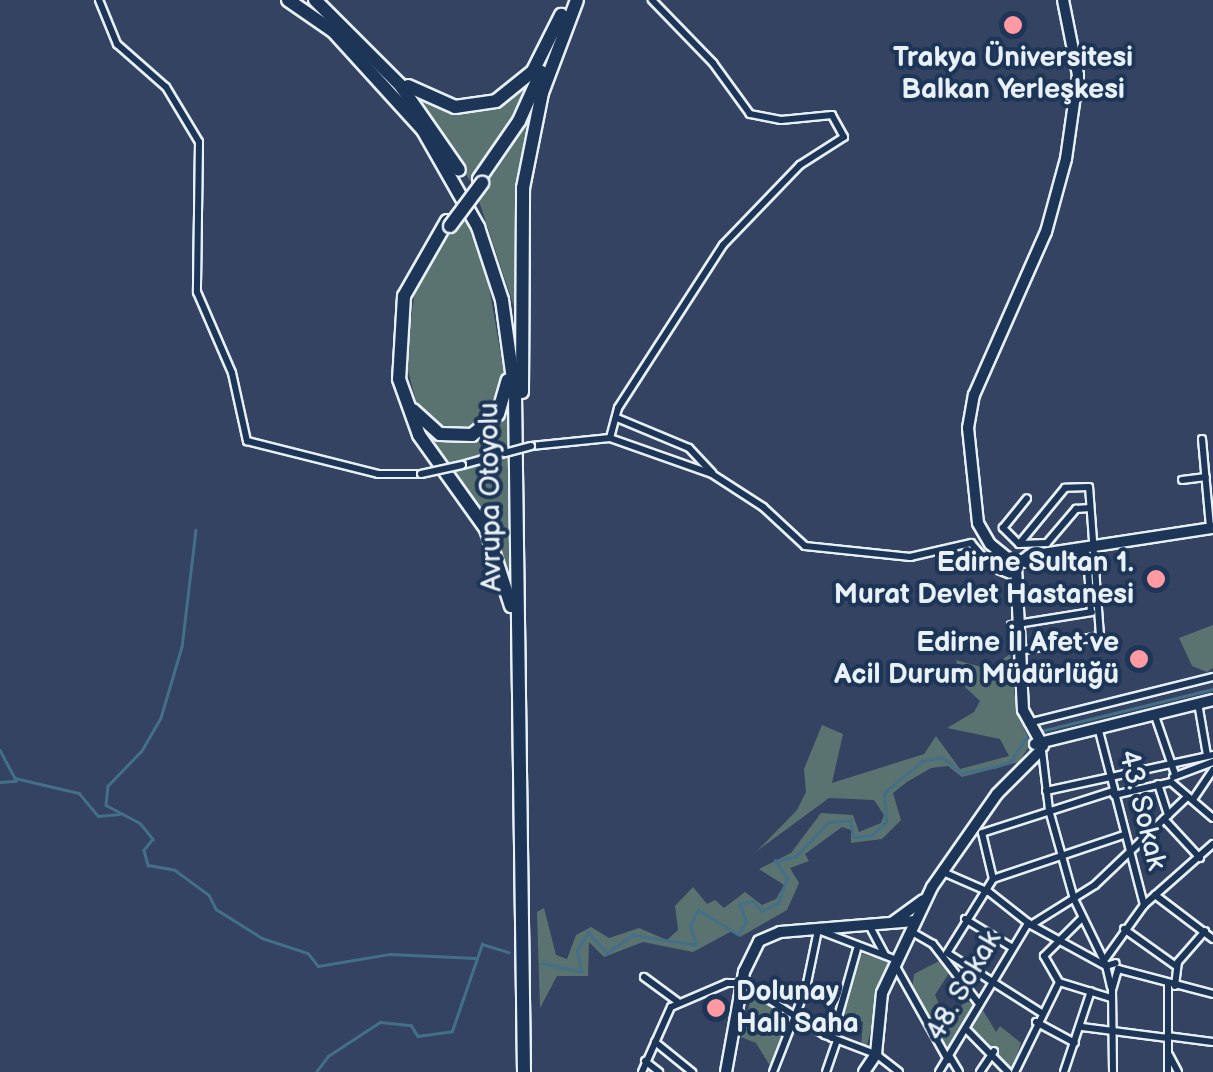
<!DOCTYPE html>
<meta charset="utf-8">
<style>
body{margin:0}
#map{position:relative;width:1213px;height:1072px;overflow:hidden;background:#344361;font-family:"Balsamiq Sans",sans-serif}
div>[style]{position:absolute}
.green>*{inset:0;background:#5b7370}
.stream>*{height:2.5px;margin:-1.25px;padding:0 1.25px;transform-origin:1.25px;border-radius:1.25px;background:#436f89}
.roads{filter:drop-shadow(2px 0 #e8f1f8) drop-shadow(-2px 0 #e8f1f8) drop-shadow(0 2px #e8f1f8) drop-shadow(0 -2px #e8f1f8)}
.minor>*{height:6px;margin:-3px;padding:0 3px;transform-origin:3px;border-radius:3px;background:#1d3557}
.major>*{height:10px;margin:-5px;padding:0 5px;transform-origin:5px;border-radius:5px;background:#1d3557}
.highway>*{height:12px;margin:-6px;padding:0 6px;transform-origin:6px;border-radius:6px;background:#1d3557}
.bridges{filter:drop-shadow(2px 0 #e8f1f8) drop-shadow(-2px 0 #e8f1f8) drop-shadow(0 2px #e8f1f8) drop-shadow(0 -2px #e8f1f8)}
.minor-bridge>*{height:6px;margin:-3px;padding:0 3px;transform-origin:3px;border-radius:3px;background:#1d3557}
.highway-bridge>*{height:12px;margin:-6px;padding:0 6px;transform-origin:6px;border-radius:6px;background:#1d3557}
.dots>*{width:28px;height:28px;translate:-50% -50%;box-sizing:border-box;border:5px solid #1d3557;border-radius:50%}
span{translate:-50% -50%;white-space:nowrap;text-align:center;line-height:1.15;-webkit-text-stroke:8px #1d3557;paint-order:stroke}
.poi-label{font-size:28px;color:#e8f1f8;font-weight:700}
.right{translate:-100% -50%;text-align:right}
.left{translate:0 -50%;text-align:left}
.street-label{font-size:28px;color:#e8f1f8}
</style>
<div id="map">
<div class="green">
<i style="clip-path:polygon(535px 73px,512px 124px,471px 182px,408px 89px,455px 112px,478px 111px,512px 97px)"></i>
<i style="clip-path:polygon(533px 108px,517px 316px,477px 195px)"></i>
<i style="clip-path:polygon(463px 213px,487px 275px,504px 373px,500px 403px,483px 427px,452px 434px,419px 413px,405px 359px,416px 284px)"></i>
<i style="clip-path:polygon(509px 384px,514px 606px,507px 576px,422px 427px,436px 436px,485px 433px,499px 420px)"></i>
<i style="clip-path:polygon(1213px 625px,1213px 668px,1207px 672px,1192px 666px,1179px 638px)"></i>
<i style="clip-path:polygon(1010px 654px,1017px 715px,1031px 743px,1019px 762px,962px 777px,948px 766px,931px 768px,907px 782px,893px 793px,901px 820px,882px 839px,851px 843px,851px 830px,842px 827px,805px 854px,809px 861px,790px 868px,799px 883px,787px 910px,740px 937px,732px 931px,693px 952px,643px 942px,604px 957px,589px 942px,588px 976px,557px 976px,540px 1008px,537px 912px,544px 908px,556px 955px,567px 959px,576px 935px,591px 927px,609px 938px,639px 928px,667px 940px,678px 930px,675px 906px,693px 887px,707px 904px,715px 900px,724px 908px,745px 892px,762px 905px,776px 899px,784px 885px,759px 869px,791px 853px,821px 813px,853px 815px,859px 832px,881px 823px,884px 815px,874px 800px,829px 798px,757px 851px,797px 810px,806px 792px,804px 769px,822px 725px,843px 734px,832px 783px,924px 754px,936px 736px,960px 769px,1009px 756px,1000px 739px,947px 728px,974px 712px,980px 701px,963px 685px,956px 660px,989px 669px)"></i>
<i style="clip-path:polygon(860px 953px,890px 963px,866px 1048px,861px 1046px,863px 1022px,841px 1015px)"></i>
<i style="clip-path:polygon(941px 960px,949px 973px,935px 995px,948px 1025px,965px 1001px,977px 1005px,951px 1052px,912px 990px,914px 974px)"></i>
<i style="clip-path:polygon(752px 995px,793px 1020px,772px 1069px,756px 1043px,741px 1037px)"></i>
<i style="clip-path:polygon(981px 1007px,996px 1032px,1000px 1026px,1021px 1043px,1011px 1071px,970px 1030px)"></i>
</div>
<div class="stream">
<i style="left:196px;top:530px;width:118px;rotate:96.8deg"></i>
<i style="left:182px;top:647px;width:74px;rotate:106.5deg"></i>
<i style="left:161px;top:718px;width:39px;rotate:120deg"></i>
<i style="left:141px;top:752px;width:47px;rotate:134.1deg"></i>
<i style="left:108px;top:786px;width:19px;rotate:96deg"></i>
<i style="left:106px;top:805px;width:38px;rotate:28deg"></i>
<i style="left:140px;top:823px;width:21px;rotate:51deg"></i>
<i style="left:153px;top:839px;width:14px;rotate:129deg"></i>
<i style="left:144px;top:850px;width:16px;rotate:75deg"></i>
<i style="left:148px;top:865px;width:27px;rotate:10deg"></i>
<i style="left:175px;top:870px;width:42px;rotate:36.3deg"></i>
<i style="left:209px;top:895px;width:16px;rotate:63deg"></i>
<i style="left:216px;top:909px;width:54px;rotate:32.2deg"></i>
<i style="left:262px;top:938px;width:48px;rotate:18.1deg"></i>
<i style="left:308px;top:953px;width:16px;rotate:52deg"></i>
<i style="left:318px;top:966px;width:73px;rotate:-9.5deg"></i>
<i style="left:390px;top:954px;width:85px;rotate:2.7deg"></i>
<i style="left:1041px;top:731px;width:177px;rotate:-13.7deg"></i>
<i style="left:0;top:750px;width:32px;rotate:62deg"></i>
<i style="left:15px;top:778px;width:66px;rotate:13.2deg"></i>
<i style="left:79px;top:793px;width:30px;rotate:50deg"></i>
<i style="left:98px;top:816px;width:21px;rotate:-5deg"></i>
<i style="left:0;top:782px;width:16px;rotate:-4deg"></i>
<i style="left:542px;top:963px;width:40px;rotate:12deg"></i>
<i style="left:581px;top:971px;width:20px;rotate:-101deg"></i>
<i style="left:577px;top:951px;width:22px;rotate:-60deg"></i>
<i style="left:588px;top:932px;width:28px;rotate:48deg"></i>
<i style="left:607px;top:953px;width:32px;rotate:-35deg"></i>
<i style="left:633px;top:935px;width:64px;rotate:9deg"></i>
<i style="left:696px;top:945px;width:21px;rotate:-107deg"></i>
<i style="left:690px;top:925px;width:17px;rotate:-62deg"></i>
<i style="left:698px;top:910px;width:47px;rotate:31deg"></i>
<i style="left:738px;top:934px;width:14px;rotate:-56deg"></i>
<i style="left:746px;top:922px;width:19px;rotate:-111deg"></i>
<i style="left:739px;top:904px;width:14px;rotate:-12deg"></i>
<i style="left:753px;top:901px;width:13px;rotate:48deg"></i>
<i style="left:762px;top:911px;width:18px;rotate:-27deg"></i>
<i style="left:778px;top:903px;width:27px;rotate:-70deg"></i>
<i style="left:787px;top:878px;width:21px;rotate:-125deg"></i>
<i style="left:775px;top:861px;width:22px;rotate:-13deg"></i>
<i style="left:796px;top:856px;width:47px;rotate:-45.9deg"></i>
<i style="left:829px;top:822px;width:21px;rotate:-5deg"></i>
<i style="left:850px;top:820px;width:17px;rotate:77deg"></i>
<i style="left:854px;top:837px;width:18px;rotate:-6deg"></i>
<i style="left:872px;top:835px;width:19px;rotate:-43deg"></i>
<i style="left:886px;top:822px;width:29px;rotate:-94deg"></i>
<i style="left:884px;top:793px;width:50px;rotate:-40.1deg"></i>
<i style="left:922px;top:761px;width:20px;rotate:-11deg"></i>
<i style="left:942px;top:757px;width:26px;rotate:39deg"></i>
<i style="left:962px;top:773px;width:33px;rotate:-11deg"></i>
<i style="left:994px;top:767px;width:17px;rotate:-17deg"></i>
<i style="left:1010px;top:762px;width:29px;rotate:-56deg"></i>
<i style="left:316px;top:1072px;width:20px;rotate:-53deg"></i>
<i style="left:328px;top:1056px;width:62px;rotate:-33.2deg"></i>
<i style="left:380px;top:1022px;width:31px;rotate:6deg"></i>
<i style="left:411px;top:1025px;width:13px;rotate:58deg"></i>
<i style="left:418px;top:1036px;width:34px;rotate:-8deg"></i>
<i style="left:452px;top:1031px;width:92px;rotate:-71deg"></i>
<i style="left:482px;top:944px;width:28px;rotate:17deg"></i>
</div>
<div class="roads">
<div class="minor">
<i style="left:99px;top:0;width:48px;rotate:67.8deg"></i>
<i style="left:117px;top:44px;width:65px;rotate:41.3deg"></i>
<i style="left:166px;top:87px;width:64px;rotate:59deg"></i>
<i style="left:199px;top:142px;width:150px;rotate:90.8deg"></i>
<i style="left:197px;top:292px;width:88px;rotate:66.6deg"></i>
<i style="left:232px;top:373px;width:70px;rotate:77.6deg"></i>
<i style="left:247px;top:441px;width:135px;rotate:14.1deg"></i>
<i style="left:378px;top:474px;width:43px"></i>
<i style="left:617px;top:418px;width:78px;rotate:22.6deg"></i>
<i style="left:689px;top:448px;width:34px;rotate:47deg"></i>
<i style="left:610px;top:438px;width:31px;rotate:-75deg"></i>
<i style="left:618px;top:408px;width:194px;rotate:-57.2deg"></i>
<i style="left:723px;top:245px;width:111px;rotate:-46.1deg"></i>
<i style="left:800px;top:165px;width:52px;rotate:-32.5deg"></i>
<i style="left:844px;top:137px;width:25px;rotate:-119deg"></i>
<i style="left:832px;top:115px;width:51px;rotate:174.4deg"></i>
<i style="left:781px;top:120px;width:32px;rotate:-169deg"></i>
<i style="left:750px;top:114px;width:63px;rotate:-126deg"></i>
<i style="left:713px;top:63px;width:88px;rotate:-134.1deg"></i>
<i style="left:1202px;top:439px;width:88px;rotate:84.8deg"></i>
<i style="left:531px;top:446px;width:79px;rotate:-5.8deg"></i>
<i style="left:610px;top:438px;width:108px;rotate:19.4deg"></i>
<i style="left:712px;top:474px;width:61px;rotate:32.9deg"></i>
<i style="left:763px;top:507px;width:57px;rotate:42.9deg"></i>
<i style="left:805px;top:546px;width:106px;rotate:6deg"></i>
<i style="left:910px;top:557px;width:63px;rotate:-12.9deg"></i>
<i style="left:971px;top:543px;width:33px;rotate:49deg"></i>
<i style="left:993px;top:568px;width:18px;rotate:22deg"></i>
<i style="left:462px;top:465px;width:45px;rotate:-15.6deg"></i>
<i style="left:1182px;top:480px;width:24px;rotate:-7deg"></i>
<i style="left:1019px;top:544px;width:28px;rotate:-2deg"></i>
<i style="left:1047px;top:543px;width:45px;rotate:-49.5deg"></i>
<i style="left:1076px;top:509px;width:14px;rotate:-4deg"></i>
<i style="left:1025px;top:564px;width:63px;rotate:-8.3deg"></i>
<i style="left:1087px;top:555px;width:57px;rotate:86deg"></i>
<i style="left:1011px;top:625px;width:82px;rotate:-9.1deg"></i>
<i style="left:1019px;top:651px;width:82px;rotate:-10.5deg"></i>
<i style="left:1100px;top:636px;width:149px;rotate:-94.2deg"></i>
<i style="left:1089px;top:487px;width:24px;rotate:178deg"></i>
<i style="left:1065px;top:488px;width:72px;rotate:129.4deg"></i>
<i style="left:1019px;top:544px;width:23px;rotate:-135deg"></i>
<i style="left:1003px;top:528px;width:38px;rotate:-51deg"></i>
<i style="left:1198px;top:703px;width:53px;rotate:80.2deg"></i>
<i style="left:1154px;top:713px;width:65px;rotate:71deg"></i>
<i style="left:1028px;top:723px;width:191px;rotate:-14deg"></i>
<i style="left:1098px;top:727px;width:184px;rotate:75.5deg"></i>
<i style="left:1042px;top:751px;width:59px;rotate:83.2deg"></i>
<i style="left:1049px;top:810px;width:92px;rotate:74.3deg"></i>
<i style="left:1074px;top:899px;width:73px;rotate:64.1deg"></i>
<i style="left:1173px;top:777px;width:43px;rotate:-20.6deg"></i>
<i style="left:1158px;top:784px;width:33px;rotate:72deg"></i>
<i style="left:1046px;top:791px;width:171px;rotate:-12.2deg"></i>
<i style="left:1114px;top:795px;width:58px;rotate:-12.8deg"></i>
<i style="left:1171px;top:782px;width:55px;rotate:40.6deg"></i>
<i style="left:1194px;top:798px;width:34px;rotate:-56deg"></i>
<i style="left:1164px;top:819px;width:53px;rotate:47.3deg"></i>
<i style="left:943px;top:872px;width:50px;rotate:23.5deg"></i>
<i style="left:989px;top:892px;width:53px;rotate:38.2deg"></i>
<i style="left:1031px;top:925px;width:85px;rotate:28.7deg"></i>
<i style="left:993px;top:879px;width:47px;rotate:-103.4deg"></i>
<i style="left:982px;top:833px;width:138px;rotate:-17.8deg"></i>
<i style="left:1155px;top:895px;width:73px;rotate:37.2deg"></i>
<i style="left:965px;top:919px;width:54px;rotate:31.3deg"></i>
<i style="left:869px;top:925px;width:34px;rotate:62deg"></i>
<i style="left:1031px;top:925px;width:75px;rotate:-32deg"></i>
<i style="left:1095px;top:885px;width:127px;rotate:-43.7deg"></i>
<i style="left:1124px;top:929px;width:64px;rotate:35.4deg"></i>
<i style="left:912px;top:932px;width:24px;rotate:30deg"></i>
<i style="left:933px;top:944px;width:76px;rotate:52.5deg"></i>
<i style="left:1106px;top:958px;width:65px;rotate:-54.4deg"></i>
<i style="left:1144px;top:905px;width:92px;rotate:-41.5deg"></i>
<i style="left:895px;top:965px;width:109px;rotate:60.8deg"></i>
<i style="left:1118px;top:969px;width:98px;rotate:14.7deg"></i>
<i style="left:644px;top:977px;width:42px;rotate:36.3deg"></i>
<i style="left:1059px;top:982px;width:30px;rotate:-120deg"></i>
<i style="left:1044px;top:956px;width:54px;rotate:-45deg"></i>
<i style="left:1175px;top:986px;width:24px;rotate:-83deg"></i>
<i style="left:1178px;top:962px;width:41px;rotate:-48.9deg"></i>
<i style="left:1111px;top:987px;width:22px;rotate:-103deg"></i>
<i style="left:1106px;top:966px;width:10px;rotate:-17deg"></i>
<i style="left:1040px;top:1012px;width:110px;rotate:-147.6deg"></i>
<i style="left:947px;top:953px;width:87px;rotate:-58.1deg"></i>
<i style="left:993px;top:879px;width:138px;rotate:-18.6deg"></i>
<i style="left:1036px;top:1022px;width:44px;rotate:28.3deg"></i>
<i style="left:1082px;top:1027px;width:86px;rotate:7.4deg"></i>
<i style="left:967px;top:1030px;width:59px;rotate:45.7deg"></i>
<i style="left:1167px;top:1036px;width:46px;rotate:7.4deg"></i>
<i style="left:832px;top:1038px;width:92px;rotate:-74.3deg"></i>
<i style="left:655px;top:1042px;width:48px;rotate:39deg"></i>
<i style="left:876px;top:1054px;width:29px;rotate:38deg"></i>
<i style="left:1169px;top:1055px;width:19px;rotate:62deg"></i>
<i style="left:950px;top:1057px;width:17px;rotate:59deg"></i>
<i style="left:645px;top:1061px;width:18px;rotate:38deg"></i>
<i style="left:642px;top:1072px;width:71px;rotate:-66deg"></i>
<i style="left:671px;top:1007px;width:61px;rotate:-23.2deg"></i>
<i style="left:727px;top:983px;width:16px"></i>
<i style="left:743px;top:983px;width:97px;rotate:32.4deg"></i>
<i style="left:825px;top:1035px;width:48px;rotate:20.7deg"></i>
<i style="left:773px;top:1072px;width:90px;rotate:-68.6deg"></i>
<i style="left:806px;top:988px;width:59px;rotate:-78.3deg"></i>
<i style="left:818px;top:930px;width:85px;rotate:20.8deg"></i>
<i style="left:826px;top:1072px;width:34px;rotate:-71deg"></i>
<i style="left:939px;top:1072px;width:174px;rotate:-59.1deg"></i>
<i style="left:980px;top:1072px;width:25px;rotate:-56deg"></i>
<i style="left:1015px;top:1072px;width:100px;rotate:-63.9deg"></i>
<i style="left:1059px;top:982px;width:54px;rotate:17.1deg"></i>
<i style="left:1064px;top:1072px;width:85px;rotate:-71.6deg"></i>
<i style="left:1113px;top:1072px;width:82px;rotate:-90.7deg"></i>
<i style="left:1112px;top:990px;width:22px;rotate:-74deg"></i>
<i style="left:1168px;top:1072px;width:88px;rotate:-90deg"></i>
</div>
<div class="major">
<i style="left:1016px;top:565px;width:33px;rotate:-141deg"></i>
<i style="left:990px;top:544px;width:24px;rotate:-120deg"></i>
<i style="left:978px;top:523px;width:96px;rotate:-96deg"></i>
<i style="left:968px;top:428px;width:34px;rotate:-80deg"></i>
<i style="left:974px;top:395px;width:178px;rotate:-66.2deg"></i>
<i style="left:1046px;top:232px;width:76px;rotate:-74.7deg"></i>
<i style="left:1066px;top:159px;width:85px;rotate:-81.9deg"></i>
<i style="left:1078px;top:75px;width:76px;rotate:-101.3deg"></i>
<i style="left:1035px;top:744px;width:183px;rotate:-13.9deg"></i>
<i style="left:1043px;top:746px;width:41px;rotate:-119.1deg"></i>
<i style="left:1023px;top:710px;width:145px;rotate:-92.8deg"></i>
<i style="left:1016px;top:565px;width:16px;rotate:-35deg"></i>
<i style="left:1029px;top:556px;width:186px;rotate:-8.7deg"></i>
<i style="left:893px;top:922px;width:37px;rotate:-36deg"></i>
<i style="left:726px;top:1072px;width:102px;rotate:-79.8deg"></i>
<i style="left:744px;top:972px;width:34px;rotate:-64deg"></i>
<i style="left:759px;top:941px;width:23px;rotate:-23deg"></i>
<i style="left:780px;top:932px;width:135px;rotate:-4.7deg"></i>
<i style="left:864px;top:1072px;width:22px;rotate:-56deg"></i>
<i style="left:876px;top:1054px;width:61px;rotate:-84.4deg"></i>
<i style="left:882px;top:993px;width:117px;rotate:-64.7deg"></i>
<i style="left:932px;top:887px;width:113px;rotate:-55deg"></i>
<i style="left:997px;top:794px;width:58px;rotate:-45deg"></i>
</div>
<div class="highway">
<i style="left:288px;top:0;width:55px;rotate:34.6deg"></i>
<i style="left:333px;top:31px;width:134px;rotate:47.7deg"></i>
<i style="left:423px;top:130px;width:112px;rotate:60.4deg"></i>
<i style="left:478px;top:227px;width:77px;rotate:71.8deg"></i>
<i style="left:502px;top:300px;width:95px;rotate:82.1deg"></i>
<i style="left:515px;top:394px;width:678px;rotate:89.24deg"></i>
<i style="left:315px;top:0;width:120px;rotate:45deg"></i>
<i style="left:400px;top:85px;width:103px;rotate:55.2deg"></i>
<i style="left:408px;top:86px;width:51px;rotate:24.1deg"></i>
<i style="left:455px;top:107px;width:41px;rotate:-8.3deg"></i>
<i style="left:496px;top:101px;width:48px;rotate:-39deg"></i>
<i style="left:533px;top:71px;width:63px;rotate:-63.4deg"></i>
<i style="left:479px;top:179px;width:70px;rotate:-55.4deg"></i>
<i style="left:519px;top:121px;width:54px;rotate:-65.8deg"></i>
<i style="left:447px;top:221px;width:86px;rotate:119.8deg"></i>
<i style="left:404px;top:296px;width:83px;rotate:93.4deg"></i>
<i style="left:399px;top:379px;width:59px;rotate:70.3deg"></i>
<i style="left:419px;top:435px;width:115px;rotate:54.5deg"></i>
<i style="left:486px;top:529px;width:81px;rotate:72deg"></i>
<i style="left:522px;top:392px;width:204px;rotate:-89.7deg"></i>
<i style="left:523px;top:188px;width:97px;rotate:-78.7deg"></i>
<i style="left:542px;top:93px;width:99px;rotate:-69.4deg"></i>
<i style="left:413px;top:410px;width:36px;rotate:42deg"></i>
<i style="left:440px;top:434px;width:32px;rotate:2deg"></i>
<i style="left:472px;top:435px;width:33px;rotate:-39deg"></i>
<i style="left:498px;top:414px;width:35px;rotate:-74deg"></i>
</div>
</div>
<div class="bridges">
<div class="minor-bridge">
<i style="left:505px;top:453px;width:27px;rotate:-15deg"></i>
<i style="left:421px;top:474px;width:42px;rotate:-12.4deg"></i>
</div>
<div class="highway-bridge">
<i style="left:450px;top:226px;width:54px;rotate:-53.3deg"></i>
</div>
</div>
<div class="dots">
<i style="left:1013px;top:25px;background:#ff9aa2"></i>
<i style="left:1156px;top:579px;background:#ff9aa2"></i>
<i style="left:1139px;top:659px;background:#ff9aa2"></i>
<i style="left:716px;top:1008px;background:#ff9aa2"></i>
</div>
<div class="poi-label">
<span style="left:1013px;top:74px">Trakya Üniversitesi<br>Balkan Yerleşkesi</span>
<span class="right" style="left:1134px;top:579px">Edirne Sultan 1.<br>Murat Devlet Hastanesi</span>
<span class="right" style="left:1119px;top:659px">Edirne İl Afet ve<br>Acil Durum Müdürlüğü</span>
<span class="left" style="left:736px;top:1008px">Dolunay<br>Halı Saha</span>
</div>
<div class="street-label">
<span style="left:491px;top:497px;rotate:-91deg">Avrupa Otoyolu</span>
<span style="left:1142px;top:810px;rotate:76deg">43. Sokak</span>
<span style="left:964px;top:986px;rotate:-60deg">48. Sokak</span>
</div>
</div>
